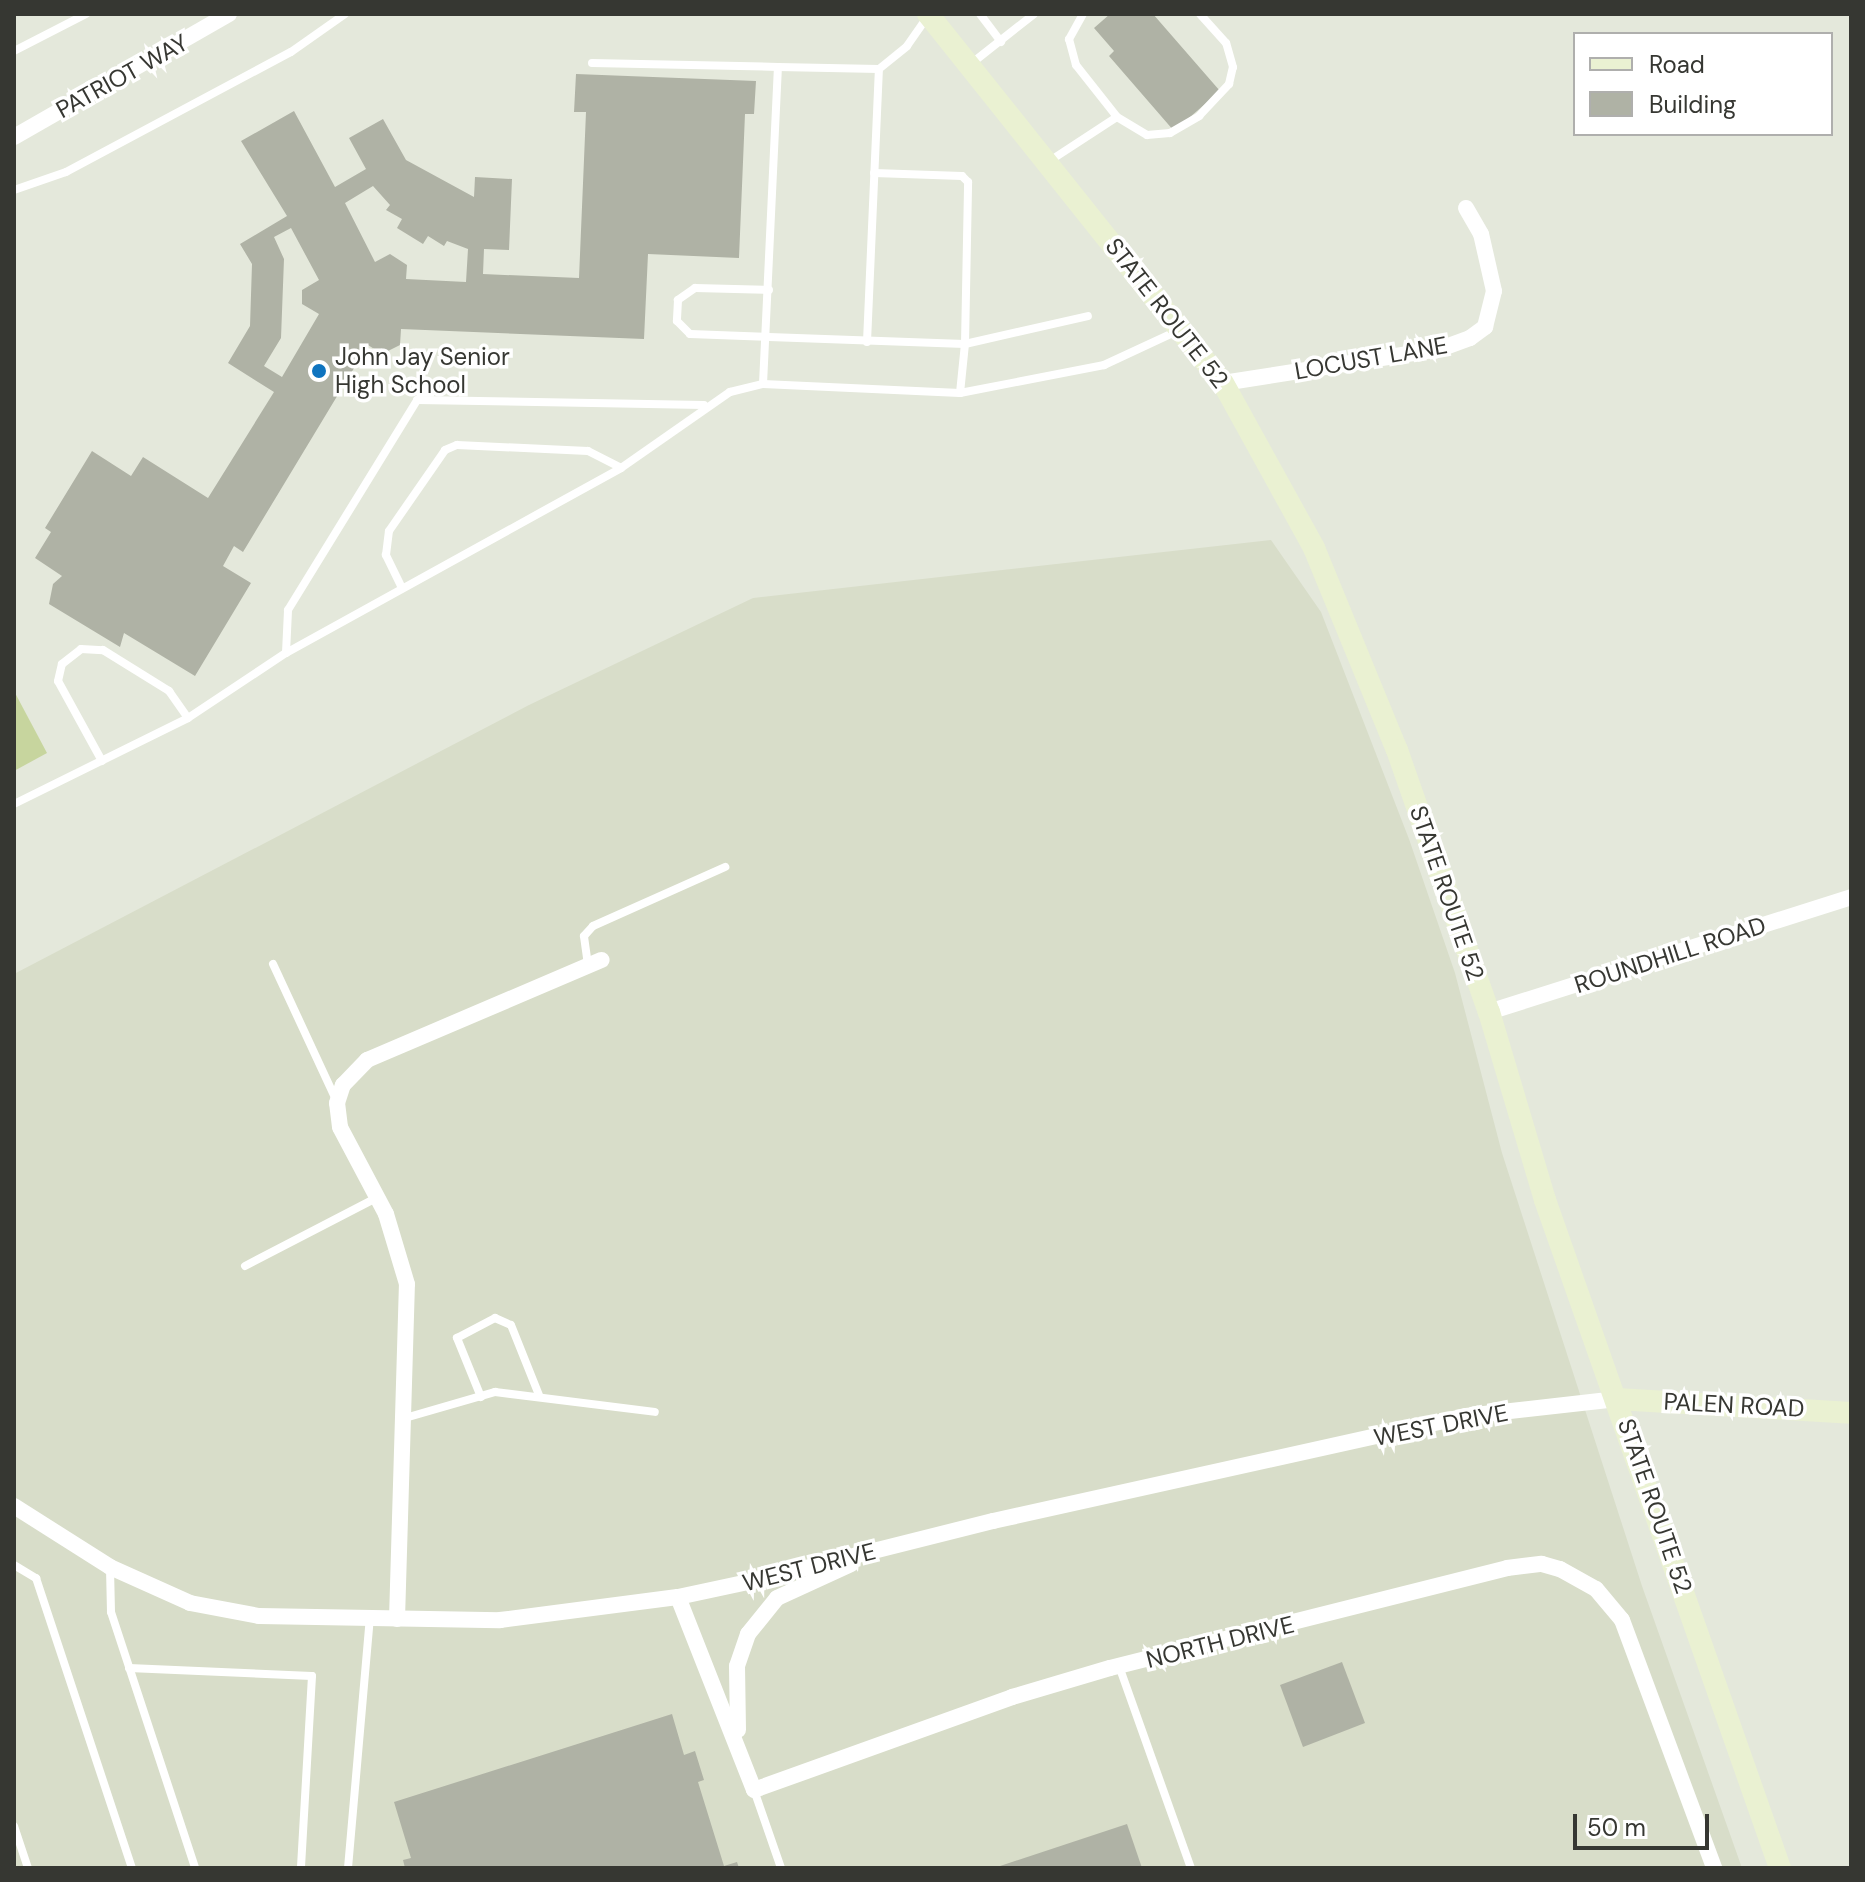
<!DOCTYPE html>
<style>
body{margin:0}
#map{position:relative;width:1865px;height:1882px;overflow:hidden;background:#e4e8db;font-family:"DM Sans",sans-serif}
div>[style]{position:absolute}
.built>*{inset:0;background:#d8ddc9}
.green>*{inset:0;background:#c7d59e}
.building>*{inset:0;background:#afb2a5}
.lane>*{height:8px;margin:-4px;padding:0 4px;transform-origin:4px;border-radius:4px;background:#fff}
.street>*{height:16px;margin:-8px;padding:0 8px;transform-origin:8px;border-radius:8px;background:#fff}
.secondary>*{height:22px;margin:-11px;padding:0 11px;transform-origin:11px;border-radius:11px;background:#eaf1d2}
.dots>*{width:22px;height:22px;translate:-50% -50%;box-sizing:border-box;border:4px solid #fff;border-radius:50%}
span{translate:-50% -50%;white-space:nowrap;text-align:center;line-height:1.15;-webkit-text-stroke:7px #fff;paint-order:stroke}
.street-label{font-size:24px;color:#363732}
.poi-label{font-size:24px;color:#363732}
.left{translate:0 -50%;text-align:left}
.frame{position:absolute;inset:0;border:16px solid #363732;pointer-events:none}
.legend{position:absolute;left:1573px;top:32px;width:260px;height:104px;box-sizing:border-box;background:#fff;border:2px solid #afafad;margin:0;padding:10px 14px;list-style:none;font-size:24px;color:#363732}
.legend li{display:flex;align-items:center;gap:16px;height:40px}
.legend b{width:40px;border:2px solid #afafad}
.scale{position:absolute;left:1573px;top:1814px;width:136px;height:36px;box-sizing:border-box;border:4px solid #363732;border-top:0;padding-left:10px;font-size:24px;line-height:28px;white-space:nowrap;color:#363732;-webkit-text-stroke:6px #fff;paint-order:stroke}
</style>
<div id="map">
<div class="built">
<i style="clip-path:polygon(1271px 540px,1321px 612px,1409px 839px,1455px 973px,1502px 1153px,1642px 1586px,1742px 1868px,14px 1868px,14px 974px,529px 705px,753px 598px)"></i>
</div>
<div class="green">
<i style="clip-path:polygon(14px 691px,47px 753px,14px 771px)"></i>
</div>
<div class="building">
<i style="clip-path:polygon(1110px 14px,1153px 14px,1220px 91px,1174px 131px,1109px 56px,1114px 51px,1094px 28px)"></i>
<i style="clip-path:polygon(evenodd,576px 74px,756px 81px,754px 114px,745px 114px,739px 258px,648px 254px,644px 339px,401px 329px,400px 345px,382px 354px,368px 345px,243px 552px,234px 546px,223px 566px,251px 583px,195px 676px,124px 633px,120px 647px,49px 604px,53px 584px,62px 576px,35px 558px,51px 532px,45px 528px,92px 451px,131px 476px,143px 457px,208px 498px,274px 392px,228px 363px,250px 326px,252px 264px,240px 244px,287px 216px,241px 141px,294px 111px,335px 187px,366px 169px,349px 138px,383px 119px,406px 160px,474px 197px,475px 177px,512px 179px,509px 250px,484px 249px,483px 274px,579px 278px,586px 112px,574px 112px,576px 74px,373px 186px,390px 205px,386px 210px,402px 219px,397px 228px,423px 244px,428px 236px,444px 246px,447px 241px,468px 249px,466px 282px,406px 279px,407px 265px,390px 254px,375px 262px,345px 203px,373px 186px,576px 74px,291px 228px,319px 280px,302px 290px,302px 304px,319px 314px,282px 377px,264px 366px,281px 338px,284px 259px,274px 237px,291px 228px)"></i>
<i style="clip-path:polygon(1342px 1662px,1365px 1723px,1303px 1747px,1280px 1685px)"></i>
<i style="clip-path:polygon(672px 1714px,684px 1755px,695px 1751px,704px 1780px,698px 1782px,724px 1866px,737px 1862px,739px 1868px,405px 1868px,403px 1860px,411px 1858px,394px 1802px)"></i>
<i style="clip-path:polygon(1127px 1824px,1142px 1868px,997px 1868px,997px 1867px)"></i>
</div>
<div class="lane">
<i style="left:980px;top:14px;width:35px;rotate:53deg"></i>
<i style="left:1083px;top:14px;width:29px;rotate:119deg"></i>
<i style="left:1069px;top:39px;width:27px;rotate:75deg"></i>
<i style="left:1076px;top:65px;width:66px;rotate:51.7deg"></i>
<i style="left:1117px;top:117px;width:35px;rotate:31deg"></i>
<i style="left:1147px;top:135px;width:23px;rotate:-5deg"></i>
<i style="left:1170px;top:133px;width:34px;rotate:-30deg"></i>
<i style="left:1199px;top:116px;width:44px;rotate:-46.8deg"></i>
<i style="left:1229px;top:84px;width:17px;rotate:-77deg"></i>
<i style="left:1233px;top:67px;width:25px;rotate:-106deg"></i>
<i style="left:1226px;top:43px;width:39px;rotate:-132deg"></i>
<i style="left:14px;top:51px;width:81px;rotate:-27.2deg"></i>
<i style="left:592px;top:63px;width:186px;rotate:1.2deg"></i>
<i style="left:972px;top:63px;width:79px;rotate:-38.3deg"></i>
<i style="left:1048px;top:162px;width:82px;rotate:-33.1deg"></i>
<i style="left:14px;top:190px;width:55px;rotate:-19.1deg"></i>
<i style="left:66px;top:172px;width:255px;rotate:-28.1deg"></i>
<i style="left:291px;top:52px;width:66px;rotate:-35.1deg"></i>
<i style="left:769px;top:290px;width:74px;rotate:-178.5deg"></i>
<i style="left:695px;top:288px;width:21px;rotate:145deg"></i>
<i style="left:678px;top:300px;width:21px;rotate:93deg"></i>
<i style="left:677px;top:321px;width:18px;rotate:45deg"></i>
<i style="left:690px;top:334px;width:275px;rotate:2.1deg"></i>
<i style="left:965px;top:344px;width:162px;rotate:-88.9deg"></i>
<i style="left:968px;top:182px;width:8px;rotate:-135deg"></i>
<i style="left:962px;top:176px;width:88px;rotate:-178deg"></i>
<i style="left:867px;top:342px;width:273px;rotate:-87.5deg"></i>
<i style="left:763px;top:384px;width:317px;rotate:-87.3deg"></i>
<i style="left:778px;top:67px;width:101px;rotate:1.1deg"></i>
<i style="left:879px;top:69px;width:36px;rotate:-39deg"></i>
<i style="left:907px;top:46px;width:35px;rotate:-55deg"></i>
<i style="left:960px;top:393px;width:49px;rotate:-84.2deg"></i>
<i style="left:965px;top:344px;width:126px;rotate:-12.8deg"></i>
<i style="left:402px;top:588px;width:37px;rotate:-116deg"></i>
<i style="left:386px;top:555px;width:24px;rotate:-83deg"></i>
<i style="left:389px;top:531px;width:98px;rotate:-55.3deg"></i>
<i style="left:445px;top:450px;width:13px;rotate:-23deg"></i>
<i style="left:457px;top:445px;width:131px;rotate:2.6deg"></i>
<i style="left:588px;top:451px;width:37px;rotate:27deg"></i>
<i style="left:286px;top:653px;width:43px;rotate:-87.3deg"></i>
<i style="left:288px;top:610px;width:246px;rotate:-58.4deg"></i>
<i style="left:417px;top:400px;width:287px;rotate:1deg"></i>
<i style="left:102px;top:761px;width:91px;rotate:-118.8deg"></i>
<i style="left:58px;top:681px;width:17px;rotate:-77deg"></i>
<i style="left:62px;top:664px;width:24px;rotate:-38deg"></i>
<i style="left:81px;top:649px;width:22px;rotate:3deg"></i>
<i style="left:103px;top:650px;width:78px;rotate:31.8deg"></i>
<i style="left:169px;top:691px;width:33px;rotate:55deg"></i>
<i style="left:14px;top:804px;width:194px;rotate:-26.3deg"></i>
<i style="left:188px;top:718px;width:118px;rotate:-33.6deg"></i>
<i style="left:286px;top:653px;width:383px;rotate:-28.9deg"></i>
<i style="left:621px;top:468px;width:133px;rotate:-34.9deg"></i>
<i style="left:730px;top:392px;width:34px;rotate:-14deg"></i>
<i style="left:763px;top:384px;width:197px;rotate:2.6deg"></i>
<i style="left:960px;top:393px;width:147px;rotate:-11deg"></i>
<i style="left:1104px;top:365px;width:81px;rotate:-25deg"></i>
<i style="left:273px;top:964px;width:152px;rotate:65.1deg"></i>
<i style="left:588px;top:965px;width:29px;rotate:-98deg"></i>
<i style="left:584px;top:936px;width:13px;rotate:-48deg"></i>
<i style="left:593px;top:926px;width:145px;rotate:-24.1deg"></i>
<i style="left:245px;top:1266px;width:148px;rotate:-27.4deg"></i>
<i style="left:481px;top:1397px;width:64px;rotate:-112.1deg"></i>
<i style="left:457px;top:1338px;width:43px;rotate:-27.8deg"></i>
<i style="left:495px;top:1318px;width:17px;rotate:24deg"></i>
<i style="left:511px;top:1325px;width:75px;rotate:68.2deg"></i>
<i style="left:405px;top:1418px;width:94px;rotate:-16.1deg"></i>
<i style="left:495px;top:1392px;width:161px;rotate:7.1deg"></i>
<i style="left:14px;top:1565px;width:26px;rotate:31deg"></i>
<i style="left:36px;top:1578px;width:305px;rotate:71.7deg"></i>
<i style="left:110px;top:1568px;width:44px;rotate:88.7deg"></i>
<i style="left:111px;top:1612px;width:269px;rotate:71.8deg"></i>
<i style="left:1119px;top:1666px;width:214px;rotate:70.4deg"></i>
<i style="left:129px;top:1668px;width:183px;rotate:2.5deg"></i>
<i style="left:312px;top:1676px;width:192px;rotate:93.3deg"></i>
<i style="left:754px;top:1790px;width:83px;rotate:70.9deg"></i>
<i style="left:14px;top:1826px;width:44px;rotate:71.6deg"></i>
<i style="left:348px;top:1868px;width:250px;rotate:-85deg"></i>
</div>
<div class="street">
<i style="left:14px;top:137px;width:248px;rotate:-29.8deg"></i>
<i style="left:1223px;top:383px;width:220px;rotate:-8.9deg"></i>
<i style="left:1440px;top:349px;width:32px;rotate:-20deg"></i>
<i style="left:1470px;top:338px;width:19px;rotate:-36deg"></i>
<i style="left:1485px;top:327px;width:37px;rotate:-76deg"></i>
<i style="left:1494px;top:291px;width:58px;rotate:-102.8deg"></i>
<i style="left:1481px;top:234px;width:30px;rotate:-120deg"></i>
<i style="left:1489px;top:1012px;width:380px;rotate:-17.6deg"></i>
<i style="left:14px;top:1506px;width:114px;rotate:32.4deg"></i>
<i style="left:110px;top:1567px;width:88px;rotate:24.2deg"></i>
<i style="left:190px;top:1603px;width:70px;rotate:10.7deg"></i>
<i style="left:259px;top:1616px;width:241px;rotate:1deg"></i>
<i style="left:500px;top:1620px;width:179px;rotate:-7.4deg"></i>
<i style="left:678px;top:1597px;width:86px;rotate:-12.1deg"></i>
<i style="left:762px;top:1579px;width:238px;rotate:-14.1deg"></i>
<i style="left:993px;top:1521px;width:485px;rotate:-12.5deg"></i>
<i style="left:1466px;top:1416px;width:152px;rotate:-6.4deg"></i>
<i style="left:678px;top:1597px;width:207px;rotate:68.5deg"></i>
<i style="left:754px;top:1790px;width:274px;rotate:-19.8deg"></i>
<i style="left:1012px;top:1697px;width:102px;rotate:-16.5deg"></i>
<i style="left:1110px;top:1668px;width:409px;rotate:-14.1deg"></i>
<i style="left:1507px;top:1568px;width:35px;rotate:-7deg"></i>
<i style="left:1542px;top:1564px;width:19px;rotate:16deg"></i>
<i style="left:1560px;top:1569px;width:41px;rotate:29.1deg"></i>
<i style="left:1596px;top:1589px;width:40px;rotate:50deg"></i>
<i style="left:1622px;top:1620px;width:265px;rotate:69.6deg"></i>
<i style="left:397px;top:1619px;width:335px;rotate:-88.3deg"></i>
<i style="left:407px;top:1284px;width:73px;rotate:-106.7deg"></i>
<i style="left:386px;top:1214px;width:98px;rotate:-117.9deg"></i>
<i style="left:340px;top:1127px;width:24px;rotate:-97deg"></i>
<i style="left:337px;top:1103px;width:19px;rotate:-72deg"></i>
<i style="left:343px;top:1085px;width:35px;rotate:-46deg"></i>
<i style="left:367px;top:1060px;width:255px;rotate:-23.1deg"></i>
<i style="left:738px;top:1730px;width:64px;rotate:-90.9deg"></i>
<i style="left:737px;top:1666px;width:34px;rotate:-71deg"></i>
<i style="left:748px;top:1634px;width:46px;rotate:-51.1deg"></i>
<i style="left:777px;top:1598px;width:81px;rotate:-24.7deg"></i>
</div>
<div class="secondary">
<i style="left:928px;top:14px;width:472px;rotate:51.4deg"></i>
<i style="left:1223px;top:383px;width:188px;rotate:61.1deg"></i>
<i style="left:1314px;top:548px;width:218px;rotate:67.7deg"></i>
<i style="left:1397px;top:750px;width:278px;rotate:70.7deg"></i>
<i style="left:1489px;top:1012px;width:196px;rotate:73.4deg"></i>
<i style="left:1545px;top:1200px;width:708px;rotate:70.62deg"></i>
<i style="left:1617px;top:1399px;width:234px;rotate:3.4deg"></i>
</div>
<div class="dots">
<i style="left:319px;top:371px;background:#0f74bf"></i>
</div>
<div class="street-label">
<span style="left:122px;top:76px;rotate:-29deg">PATRIOT WAY</span>
<span style="left:1167px;top:313px;rotate:52deg">STATE ROUTE 52</span>
<span style="left:1371px;top:358px;rotate:-10deg">LOCUST LANE</span>
<span style="left:1447px;top:893px;rotate:71deg">STATE ROUTE 52</span>
<span style="left:1670px;top:955px;rotate:-18deg">ROUNDHILL ROAD</span>
<span style="left:1734px;top:1405px;rotate:3deg">PALEN ROAD</span>
<span style="left:1441px;top:1425px;rotate:-11deg">WEST DRIVE</span>
<span style="left:1655px;top:1506px;rotate:71deg">STATE ROUTE 52</span>
<span style="left:809px;top:1567px;rotate:-14deg">WEST DRIVE</span>
<span style="left:1220px;top:1642px;rotate:-14deg">NORTH DRIVE</span>
</div>
<div class="poi-label">
<span class="left" style="left:335px;top:371px">John Jay Senior<br>High School</span>
</div>
<div class="frame"></div>
<ul class="legend">
<li><b style="height:10px;background:#eaf1d2"></b>Road</li>
<li><b style="height:22px;background:#afb2a5"></b>Building</li>
</ul>
<div class="scale">50 m</div>
</div>
